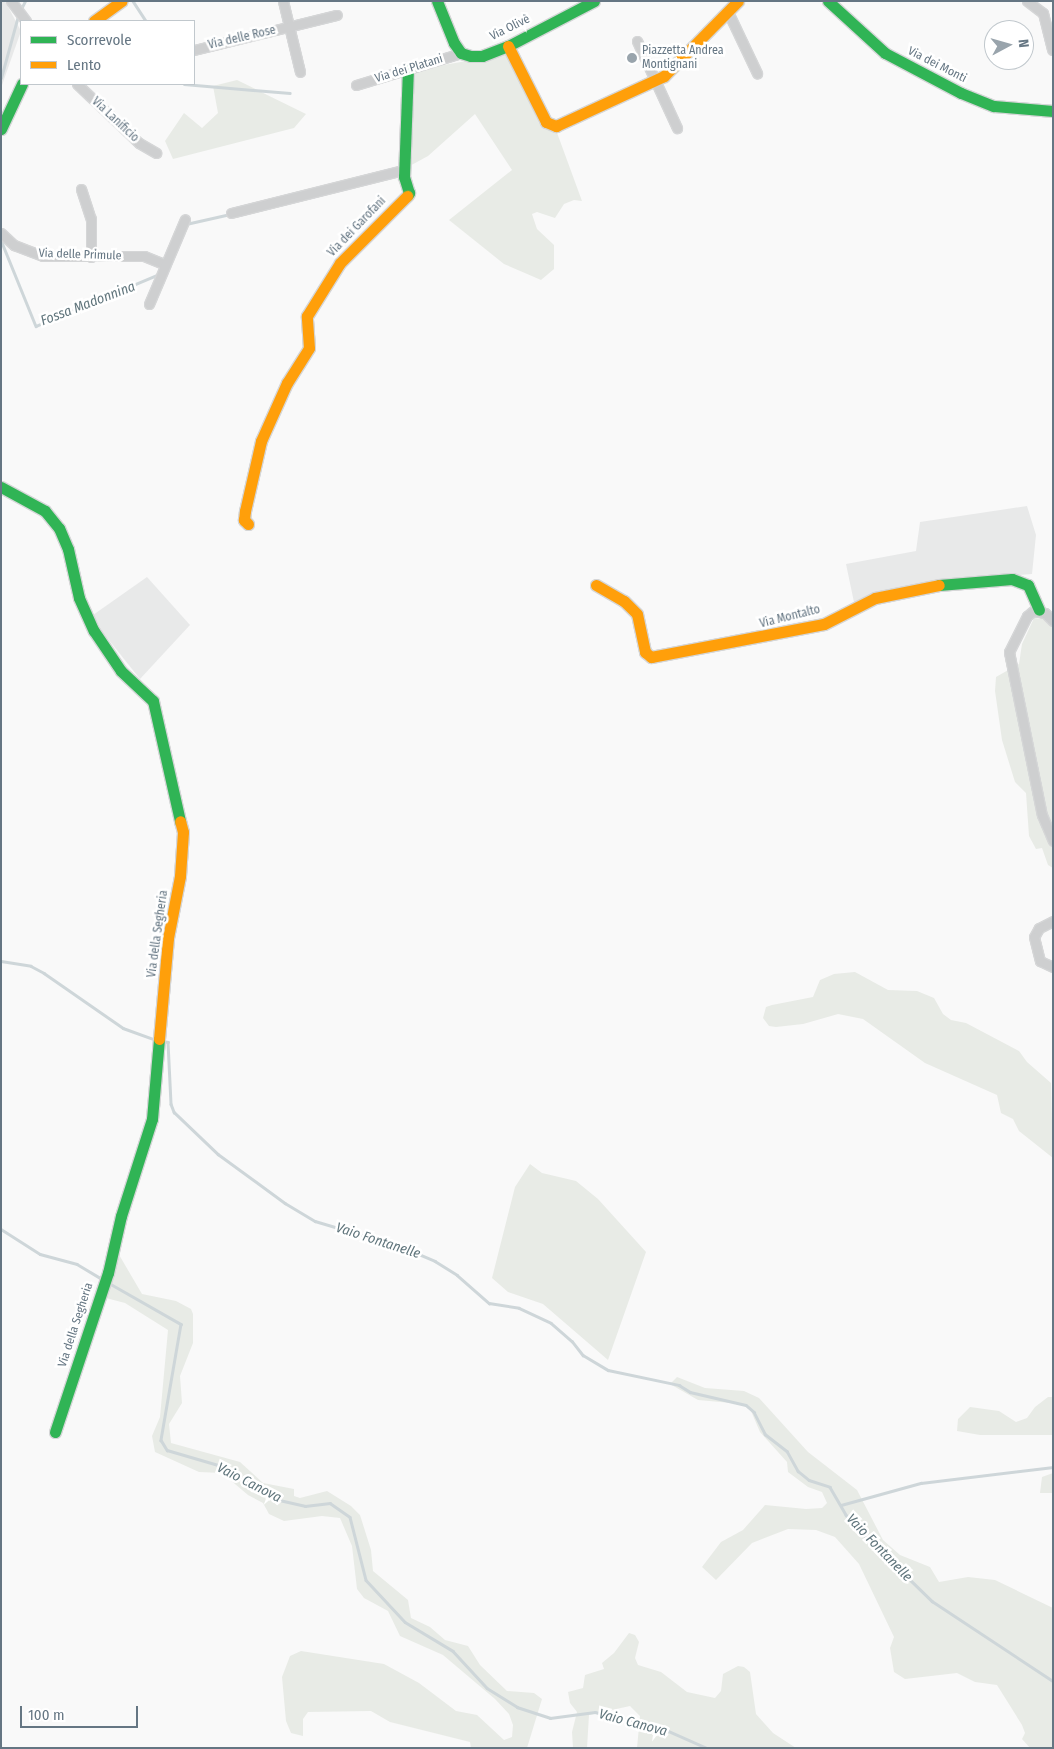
<!DOCTYPE html>
<meta charset="utf-8">
<style>
body{margin:0}
#map{position:relative;width:1054px;height:1749px;overflow:hidden;background:#f9f9f9;font-family:"Fira Sans Condensed",sans-serif}
div>[style]{position:absolute}
.built>*{inset:0;background:#e8e9e9}
.green>*{inset:0;background:#e8ebe6}
.stream>*{height:2.5px;margin:-1.25px;padding:0 1.25px;transform-origin:1.25px;border-radius:1.25px;background:#ced6d9}
.roads{filter:drop-shadow(1px 0 #d5d6d7) drop-shadow(-1px 0 #d5d6d7) drop-shadow(0 1px #d5d6d7) drop-shadow(0 -1px #d5d6d7)}
.street>*{height:9px;margin:-4.5px;padding:0 4.5px;transform-origin:4.5px;border-radius:4.5px;background:#cecfd0}
.fast>*{height:11px;margin:-5.5px;padding:0 5.5px;transform-origin:5.5px;border-radius:5.5px;background:#30b455}
.slow>*{height:11px;margin:-5.5px;padding:0 5.5px;transform-origin:5.5px;border-radius:5.5px;background:#ff9f0a}
.dots>*{width:14px;height:14px;translate:-50% -50%;box-sizing:border-box;border:2px solid #fff;border-radius:50%}
span{translate:-50% -50%;white-space:nowrap;text-align:center;line-height:1.15;-webkit-text-stroke:5px #fff;paint-order:stroke}
.street-label{font-size:12px;color:#657683}
.poi-label{font-size:12px;color:#657683}
.left{translate:0 -50%;text-align:left}
.water-label{font-size:14px;color:#60757c;font-style:italic}
.frame{position:absolute;inset:0;border:2px solid #657683;pointer-events:none}
.legend{position:absolute;left:20px;top:20px;width:175px;height:65px;box-sizing:border-box;background:#fff;border:1px solid #c1c8cd;margin:0;padding:6px 9px;list-style:none;font-size:15px;color:#657683}
.legend li{display:flex;align-items:center;gap:10px;height:25px}
.legend b{width:25px;border:1px solid #c1c8cd}
.north{position:absolute;left:984px;top:20px;width:50px;height:50px;box-sizing:border-box;background:#fff;border:1px solid #c1c8cd;border-radius:50%;rotate:84deg;font-size:14px;font-weight:700;line-height:20px;text-align:center;color:#657683}
.north::after{content:'';display:block;margin:auto;width:18px;height:22px;background:#99a4ac;clip-path:polygon(50% 0,100% 100%,50% 72%,0 100%)}
.scale{position:absolute;left:20px;top:1706px;width:118px;height:22px;box-sizing:border-box;border:2px solid #657683;border-top:0;padding-left:6px;font-size:15px;line-height:18px;white-space:nowrap;color:#657683;-webkit-text-stroke:4px #fff;paint-order:stroke}
</style>
<div id="map">
<div class="built">
<i style="clip-path:polygon(1px 1px,5px 1px,21px 31px,1px 88px)"></i>
<i style="clip-path:polygon(1027px 506px,1036px 535px,1032px 574px,933px 582px,855px 607px,846px 564px,916px 551px,920px 522px)"></i>
<i style="clip-path:polygon(147px 577px,190px 625px,140px 679px,104px 634px,93px 615px)"></i>
</div>
<div class="green">
<i style="clip-path:polygon(507px 54px,539px 123px,556px 130px,582px 201px,574px 200px,564px 204px,555px 218px,537px 212px,532px 214px,537px 229px,554px 245px,554px 269px,541px 280px,504px 264px,449px 220px,512px 170px,475px 114px,428px 156px,406px 168px,409px 71px)"></i>
<i style="clip-path:polygon(237px 80px,306px 114px,294px 128px,173px 159px,165px 141px,184px 113px,202px 128px,218px 113px,213px 86px)"></i>
<i style="clip-path:polygon(1034px 618px,1049px 620px,1053px 625px,1053px 868px,1048px 865px,1042px 848px,1036px 849px,1029px 836px,1026px 793px,1015px 782px,1002px 740px,995px 691px,996px 677px,1019px 664px,1022px 644px)"></i>
<i style="clip-path:polygon(855px 972px,888px 990px,917px 991px,934px 998px,943px 1014px,951px 1020px,966px 1023px,1019px 1051px,1027px 1062px,1051px 1083px,1053px 1158px,1019px 1131px,1013px 1119px,1001px 1113px,997px 1095px,925px 1063px,863px 1019px,838px 1014px,803px 1024px,776px 1027px,769px 1026px,763px 1018px,766px 1007px,772px 1005px,813px 997px,820px 980px,834px 974px)"></i>
<i style="clip-path:polygon(530px 1164px,542px 1173px,576px 1181px,598px 1199px,646px 1252px,608px 1360px,543px 1304px,508px 1292px,492px 1278px,515px 1187px)"></i>
<i style="clip-path:polygon(118px 1253px,142px 1294px,176px 1301px,191px 1309px,193px 1314px,193px 1343px,180px 1376px,182px 1403px,169px 1424px,171px 1443px,240px 1462px,263px 1483px,294px 1489px,294px 1496px,300px 1498px,327px 1491px,351px 1506px,360px 1515px,371px 1550px,373px 1571px,408px 1600px,411px 1618px,430px 1627px,445px 1640px,468px 1646px,480px 1665px,507px 1691px,534px 1693px,542px 1699px,527px 1748px,471px 1748px,470px 1742px,390px 1722px,371px 1711px,308px 1712px,303px 1719px,303px 1736px,291px 1733px,286px 1721px,282px 1677px,290px 1656px,301px 1651px,384px 1664px,419px 1683px,456px 1711px,477px 1715px,504px 1740px,512px 1737px,513px 1725px,509px 1714px,495px 1699px,443px 1655px,400px 1636px,388px 1611px,364px 1598px,357px 1589px,352px 1546px,340px 1518px,322px 1516px,284px 1521px,269px 1514px,263px 1503px,248px 1495px,222px 1473px,199px 1472px,155px 1452px,152px 1436px,160px 1417px,168px 1330px,125px 1303px,106px 1298px)"></i>
<i style="clip-path:polygon(677px 1377px,705px 1388px,744px 1391px,759px 1398px,808px 1452px,857px 1490px,883px 1540px,900px 1555px,930px 1567px,939px 1582px,968px 1577px,995px 1580px,1053px 1608px,1053px 1748px,1030px 1748px,1022px 1739px,1025px 1733px,1022px 1725px,997px 1685px,975px 1682px,957px 1673px,905px 1679px,894px 1672px,890px 1648px,894px 1637px,859px 1564px,835px 1537px,816px 1530px,788px 1529px,752px 1543px,716px 1580px,702px 1567px,721px 1542px,743px 1530px,765px 1505px,806px 1509px,822px 1508px,827px 1503px,822px 1492px,808px 1487px,788px 1472px,787px 1462px,760px 1432px,751px 1411px,743px 1404px,698px 1400px,670px 1384px)"></i>
<i style="clip-path:polygon(1048px 1397px,1053px 1397px,1053px 1435px,980px 1435px,957px 1431px,958px 1419px,970px 1407px,999px 1411px,1016px 1422px,1027px 1418px,1035px 1407px)"></i>
<i style="clip-path:polygon(1053px 1473px,1053px 1493px,1040px 1493px,1042px 1477px)"></i>
<i style="clip-path:polygon(629px 1633px,635px 1635px,639px 1642px,635px 1658px,638px 1665px,661px 1672px,687px 1692px,715px 1698px,721px 1691px,723px 1674px,738px 1666px,744px 1667px,750px 1672px,756px 1714px,773px 1733px,796px 1748px,637px 1748px,640px 1716px,630px 1706px,589px 1715px,587px 1748px,573px 1748px,572px 1732px,577px 1712px,570px 1703px,568px 1692px,583px 1688px,585px 1675px,604px 1669px,602px 1663px,614px 1653px)"></i>
</div>
<div class="stream">
<i style="left:133px;top:1px;width:24px;rotate:57deg"></i>
<i style="left:21px;top:9px;width:9px;rotate:-63deg"></i>
<i style="left:1px;top:78px;width:64px;rotate:-74.7deg"></i>
<i style="left:184px;top:84px;width:106px;rotate:4.9deg"></i>
<i style="left:186px;top:224px;width:45px;rotate:-12.8deg"></i>
<i style="left:1px;top:240px;width:93px;rotate:67.9deg"></i>
<i style="left:36px;top:326px;width:131px;rotate:-22.9deg"></i>
<i style="left:1px;top:961px;width:30px;rotate:9deg"></i>
<i style="left:31px;top:966px;width:15px;rotate:28deg"></i>
<i style="left:44px;top:973px;width:96px;rotate:34.8deg"></i>
<i style="left:123px;top:1028px;width:33px;rotate:20deg"></i>
<i style="left:162px;top:1041px;width:6px;rotate:9deg"></i>
<i style="left:168px;top:1042px;width:62px;rotate:87.2deg"></i>
<i style="left:171px;top:1104px;width:9px;rotate:69deg"></i>
<i style="left:174px;top:1112px;width:61px;rotate:43.7deg"></i>
<i style="left:218px;top:1154px;width:83px;rotate:36.2deg"></i>
<i style="left:285px;top:1203px;width:35px;rotate:31deg"></i>
<i style="left:315px;top:1221px;width:91px;rotate:16.6deg"></i>
<i style="left:402px;top:1247px;width:36px;rotate:23deg"></i>
<i style="left:435px;top:1261px;width:26px;rotate:32deg"></i>
<i style="left:457px;top:1275px;width:43px;rotate:41.2deg"></i>
<i style="left:489px;top:1303px;width:30px;rotate:9deg"></i>
<i style="left:519px;top:1308px;width:35px;rotate:25deg"></i>
<i style="left:551px;top:1323px;width:28px;rotate:41deg"></i>
<i style="left:572px;top:1341px;width:18px;rotate:52deg"></i>
<i style="left:583px;top:1355px;width:29px;rotate:31deg"></i>
<i style="left:608px;top:1370px;width:73px;rotate:11.9deg"></i>
<i style="left:679px;top:1385px;width:13px;rotate:32deg"></i>
<i style="left:690px;top:1392px;width:57px;rotate:13.1deg"></i>
<i style="left:746px;top:1405px;width:11px;rotate:41deg"></i>
<i style="left:754px;top:1412px;width:25px;rotate:63deg"></i>
<i style="left:765px;top:1434px;width:28px;rotate:38deg"></i>
<i style="left:787px;top:1451px;width:23px;rotate:61deg"></i>
<i style="left:798px;top:1471px;width:14px;rotate:39deg"></i>
<i style="left:809px;top:1480px;width:22px;rotate:18deg"></i>
<i style="left:830px;top:1487px;width:32px;rotate:60deg"></i>
<i style="left:846px;top:1515px;width:20px;rotate:49deg"></i>
<i style="left:859px;top:1530px;width:102px;rotate:44.2deg"></i>
<i style="left:932px;top:1601px;width:145px;rotate:33.5deg"></i>
<i style="left:1px;top:1229px;width:46px;rotate:32.7deg"></i>
<i style="left:40px;top:1254px;width:38px;rotate:15deg"></i>
<i style="left:77px;top:1264px;width:29px;rotate:31deg"></i>
<i style="left:109px;top:1283px;width:83px;rotate:29.7deg"></i>
<i style="left:181px;top:1324px;width:118px;rotate:99.8deg"></i>
<i style="left:161px;top:1440px;width:12px;rotate:59deg"></i>
<i style="left:167px;top:1450px;width:60px;rotate:16.3deg"></i>
<i style="left:225px;top:1467px;width:59px;rotate:32.6deg"></i>
<i style="left:275px;top:1499px;width:31px;rotate:13deg"></i>
<i style="left:305px;top:1506px;width:25px;rotate:-7deg"></i>
<i style="left:330px;top:1503px;width:24px;rotate:35deg"></i>
<i style="left:350px;top:1517px;width:65px;rotate:75.7deg"></i>
<i style="left:366px;top:1580px;width:57px;rotate:47.1deg"></i>
<i style="left:405px;top:1622px;width:56px;rotate:31.1deg"></i>
<i style="left:453px;top:1651px;width:50px;rotate:47.4deg"></i>
<i style="left:487px;top:1688px;width:36px;rotate:32deg"></i>
<i style="left:517px;top:1707px;width:35px;rotate:18deg"></i>
<i style="left:550px;top:1718px;width:45px;rotate:-7.6deg"></i>
<i style="left:595px;top:1712px;width:73px;rotate:14.2deg"></i>
<i style="left:666px;top:1730px;width:45px;rotate:23.7deg"></i>
<i style="left:841px;top:1505px;width:83px;rotate:-15.4deg"></i>
<i style="left:921px;top:1483px;width:133px;rotate:-6.9deg"></i>
</div>
<div class="roads">
<div class="street">
<i style="left:11px;top:1px;width:25px;rotate:53deg"></i>
<i style="left:283px;top:1px;width:73px;rotate:76.5deg"></i>
<i style="left:1027px;top:1px;width:20px;rotate:37deg"></i>
<i style="left:1043px;top:13px;width:38px;rotate:76deg"></i>
<i style="left:728px;top:12px;width:68px;rotate:64.6deg"></i>
<i style="left:637px;top:41px;width:96px;rotate:65.3deg"></i>
<i style="left:194px;top:50px;width:147px;rotate:-13.8deg"></i>
<i style="left:77px;top:84px;width:86px;rotate:43.6deg"></i>
<i style="left:139px;top:143px;width:20px;rotate:30deg"></i>
<i style="left:356px;top:85px;width:110px;rotate:-16.9deg"></i>
<i style="left:81px;top:189px;width:32px;rotate:72deg"></i>
<i style="left:91px;top:219px;width:38px;rotate:90deg"></i>
<i style="left:231px;top:213px;width:178px;rotate:-14deg"></i>
<i style="left:1px;top:233px;width:18px;rotate:43deg"></i>
<i style="left:14px;top:245px;width:31px;rotate:21deg"></i>
<i style="left:43px;top:256px;width:101px"></i>
<i style="left:144px;top:256px;width:22px;rotate:22deg"></i>
<i style="left:149px;top:304px;width:92px;rotate:-67deg"></i>
<i style="left:1053px;top:621px;width:11px;rotate:-135deg"></i>
<i style="left:1045px;top:613px;width:12px;rotate:-171deg"></i>
<i style="left:1033px;top:611px;width:8px;rotate:140deg"></i>
<i style="left:1027px;top:616px;width:40px;rotate:116.6deg"></i>
<i style="left:1009px;top:652px;width:166px;rotate:78.6deg"></i>
<i style="left:1042px;top:815px;width:28px;rotate:67deg"></i>
<i style="left:1053px;top:921px;width:16px;rotate:153deg"></i>
<i style="left:1039px;top:928px;width:10px;rotate:119deg"></i>
<i style="left:1034px;top:937px;width:25px;rotate:76deg"></i>
<i style="left:1040px;top:961px;width:14px;rotate:25deg"></i>
</div>
<div class="fast">
<i style="left:437px;top:1px;width:45px;rotate:68deg"></i>
<i style="left:454px;top:43px;width:12px;rotate:55deg"></i>
<i style="left:461px;top:53px;width:10px;rotate:17deg"></i>
<i style="left:471px;top:56px;width:11px"></i>
<i style="left:482px;top:56px;width:28px;rotate:-21deg"></i>
<i style="left:508px;top:46px;width:97px;rotate:-27.6deg"></i>
<i style="left:828px;top:1px;width:77px;rotate:42.4deg"></i>
<i style="left:885px;top:53px;width:86px;rotate:27.8deg"></i>
<i style="left:961px;top:93px;width:35px;rotate:22deg"></i>
<i style="left:994px;top:106px;width:59px;rotate:4.8deg"></i>
<i style="left:1px;top:129px;width:50px;rotate:-65deg"></i>
<i style="left:407px;top:196px;width:4px;rotate:-56deg"></i>
<i style="left:409px;top:193px;width:17px;rotate:-107deg"></i>
<i style="left:404px;top:177px;width:108px;rotate:-87.9deg"></i>
<i style="left:1px;top:487px;width:50px;rotate:28.6deg"></i>
<i style="left:45px;top:511px;width:22px;rotate:51deg"></i>
<i style="left:59px;top:528px;width:23px;rotate:67deg"></i>
<i style="left:68px;top:549px;width:50px;rotate:77.3deg"></i>
<i style="left:79px;top:598px;width:36px;rotate:66deg"></i>
<i style="left:94px;top:631px;width:48px;rotate:56deg"></i>
<i style="left:121px;top:671px;width:44px;rotate:43.2deg"></i>
<i style="left:153px;top:701px;width:123px;rotate:77.3deg"></i>
<i style="left:939px;top:585px;width:73px;rotate:-4.7deg"></i>
<i style="left:1012px;top:579px;width:17px;rotate:21deg"></i>
<i style="left:1028px;top:585px;width:27px;rotate:66deg"></i>
<i style="left:55px;top:1432px;width:168px;rotate:-71.6deg"></i>
<i style="left:108px;top:1273px;width:58px;rotate:-77.2deg"></i>
<i style="left:121px;top:1216px;width:102px;rotate:-72.3deg"></i>
<i style="left:152px;top:1119px;width:80px;rotate:-85deg"></i>
</div>
<div class="slow">
<i style="left:94px;top:21px;width:34px;rotate:-36deg"></i>
<i style="left:508px;top:46px;width:85px;rotate:63.4deg"></i>
<i style="left:546px;top:122px;width:11px;rotate:22deg"></i>
<i style="left:556px;top:126px;width:119px;rotate:-24.8deg"></i>
<i style="left:664px;top:76px;width:105px;rotate:-45.4deg"></i>
<i style="left:248px;top:524px;width:6px;rotate:-135deg"></i>
<i style="left:244px;top:520px;width:9px;rotate:-84deg"></i>
<i style="left:245px;top:511px;width:72px;rotate:-77.1deg"></i>
<i style="left:261px;top:441px;width:64px;rotate:-65.9deg"></i>
<i style="left:287px;top:383px;width:41px;rotate:-57.8deg"></i>
<i style="left:309px;top:348px;width:32px;rotate:-94deg"></i>
<i style="left:307px;top:316px;width:62px;rotate:-58.1deg"></i>
<i style="left:340px;top:263px;width:95px;rotate:-45deg"></i>
<i style="left:596px;top:585px;width:32px;rotate:30deg"></i>
<i style="left:624px;top:601px;width:18px;rotate:45deg"></i>
<i style="left:637px;top:614px;width:39px;rotate:78deg"></i>
<i style="left:645px;top:652px;width:8px;rotate:40deg"></i>
<i style="left:651px;top:657px;width:176px;rotate:-10.8deg"></i>
<i style="left:824px;top:624px;width:57px;rotate:-27deg"></i>
<i style="left:875px;top:598px;width:65px;rotate:-11.5deg"></i>
<i style="left:159px;top:1039px;width:101px;rotate:-84.9deg"></i>
<i style="left:168px;top:938px;width:63px;rotate:-79deg"></i>
<i style="left:180px;top:876px;width:44px;rotate:-86.1deg"></i>
<i style="left:183px;top:832px;width:11px;rotate:-105deg"></i>
</div>
</div>
<div class="dots">
<i style="left:632px;top:58px;background:#99a4ac"></i>
</div>
<div class="street-label">
<span style="left:510px;top:28px;rotate:-26deg">Via Olivè</span>
<span style="left:242px;top:38px;rotate:-13deg">Via delle Rose</span>
<span style="left:937px;top:65px;rotate:27deg">Via dei Monti</span>
<span style="left:409px;top:69px;rotate:-17deg">Via dei Platani</span>
<span style="left:115px;top:120px;rotate:43deg">Via Lanificio</span>
<span style="left:357px;top:227px;rotate:-46deg">Via dei Garofani</span>
<span style="left:80px;top:255px;rotate:2deg">Via delle Primule</span>
<span style="left:790px;top:617px;rotate:-14deg">Via Montalto</span>
<span style="left:158px;top:934px;rotate:-82deg">Via della Segheria</span>
<span style="left:76px;top:1325px;rotate:-72deg">Via della Segheria</span>
</div>
<div class="poi-label">
<span class="left" style="left:642px;top:58px">Piazzetta Andrea<br>Montignani</span>
</div>
<div class="water-label">
<span style="left:88px;top:304px;rotate:-21deg">Fossa Madonnina</span>
<span style="left:378px;top:1241px;rotate:18deg">Vaio Fontanelle</span>
<span style="left:249px;top:1483px;rotate:27deg">Vaio Canova</span>
<span style="left:879px;top:1548px;rotate:46deg">Vaio Fontanelle</span>
<span style="left:633px;top:1723px;rotate:15deg">Vaio Canova</span>
</div>
<div class="frame"></div>
<ul class="legend">
<li><b style="height:6px;background:#30b455"></b>Scorrevole</li>
<li><b style="height:6px;background:#ff9f0a"></b>Lento</li>
</ul>
<div class="north">N</div>
<div class="scale">100 m</div>
</div>
